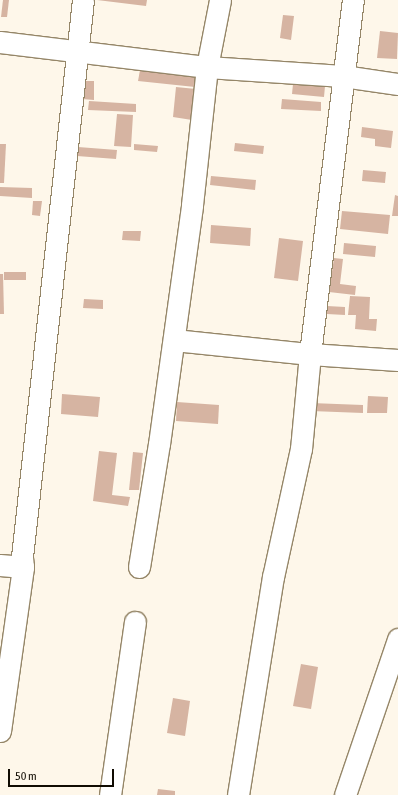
<!DOCTYPE html>
<style>
body{margin:0}
#map{position:relative;width:398px;height:795px;overflow:hidden;background:#fef7ea;font-family:"Asap Condensed",sans-serif}
div>[style]{position:absolute}
.building>*{inset:0;background:#d6b4a2}
.roads{filter:drop-shadow(1px 0 #958668) drop-shadow(-1px 0 #958668) drop-shadow(0 1px #958668) drop-shadow(0 -1px #958668)}
.minor>*{height:21px;margin:-10.5px;padding:0 10.5px;transform-origin:10.5px;border-radius:10.5px;background:#fff}
span{translate:-50% -50%;white-space:nowrap;text-align:center;line-height:1.15;-webkit-text-stroke:3px #fef7ea;paint-order:stroke}
.scale{position:absolute;left:8px;top:769px;width:106px;height:18px;box-sizing:border-box;border:2px solid #100b02;border-top:0;padding-left:5px;font-size:12px;line-height:14px;white-space:nowrap;color:#100b02;-webkit-text-stroke:3px #fef7ea;paint-order:stroke}
</style>
<div id="map">
<div class="building">
<i style="clip-path:polygon(3px 0,9px 0,7px 17px,1px 17px)"></i>
<i style="clip-path:polygon(97px 0,147px 0,146px 6px)"></i>
<i style="clip-path:polygon(283px 15px,294px 16px,291px 40px,280px 38px)"></i>
<i style="clip-path:polygon(380px 31px,398px 33px,397px 59px,377px 58px)"></i>
<i style="clip-path:polygon(140px 70px,196px 75px,195px 87px,138px 81px)"></i>
<i style="clip-path:polygon(83px 81px,94px 81px,94px 100px,82px 99px)"></i>
<i style="clip-path:polygon(293px 84px,325px 86px,324px 97px,292px 94px)"></i>
<i style="clip-path:polygon(176px 87px,196px 89px,192px 120px,173px 117px)"></i>
<i style="clip-path:polygon(282px 99px,321px 102px,321px 111px,281px 109px)"></i>
<i style="clip-path:polygon(89px 101px,136px 104px,136px 112px,88px 110px)"></i>
<i style="clip-path:polygon(117px 114px,133px 115px,131px 147px,114px 146px)"></i>
<i style="clip-path:polygon(362px 127px,393px 131px,391px 148px,375px 146px,375px 139px,361px 137px)"></i>
<i style="clip-path:polygon(235px 143px,264px 146px,263px 154px,234px 151px)"></i>
<i style="clip-path:polygon(0 144px,6px 144px,4px 183px,0 183px)"></i>
<i style="clip-path:polygon(134px 144px,158px 146px,157px 152px,134px 150px)"></i>
<i style="clip-path:polygon(78px 147px,117px 150px,116px 159px,77px 156px)"></i>
<i style="clip-path:polygon(363px 170px,386px 172px,385px 183px,362px 181px)"></i>
<i style="clip-path:polygon(211px 176px,256px 180px,255px 190px,210px 185px)"></i>
<i style="clip-path:polygon(0 187px,32px 188px,32px 198px,0 196px)"></i>
<i style="clip-path:polygon(395px 195px,398px 196px,398px 216px,392px 216px)"></i>
<i style="clip-path:polygon(33px 201px,42px 201px,40px 216px,32px 215px)"></i>
<i style="clip-path:polygon(342px 211px,390px 215px,388px 234px,340px 229px)"></i>
<i style="clip-path:polygon(211px 225px,251px 228px,250px 246px,210px 243px)"></i>
<i style="clip-path:polygon(123px 231px,141px 231px,140px 241px,122px 240px)"></i>
<i style="clip-path:polygon(279px 238px,303px 241px,298px 281px,274px 278px)"></i>
<i style="clip-path:polygon(344px 243px,376px 246px,375px 257px,343px 254px)"></i>
<i style="clip-path:polygon(334px 258px,343px 259px,340px 284px,356px 286px,355px 295px,329px 292px)"></i>
<i style="clip-path:polygon(4px 272px,26px 272px,26px 280px,4px 280px)"></i>
<i style="clip-path:polygon(0 274px,3px 274px,4px 314px,0 314px)"></i>
<i style="clip-path:polygon(350px 296px,370px 297px,369px 319px,377px 319px,376px 331px,355px 329px,356px 315px,348px 315px)"></i>
<i style="clip-path:polygon(84px 299px,103px 300px,103px 309px,83px 308px)"></i>
<i style="clip-path:polygon(327px 306px,345px 307px,345px 315px,327px 314px)"></i>
<i style="clip-path:polygon(62px 394px,100px 397px,98px 417px,61px 414px)"></i>
<i style="clip-path:polygon(368px 396px,388px 397px,387px 413px,367px 413px)"></i>
<i style="clip-path:polygon(177px 402px,219px 405px,218px 424px,176px 421px)"></i>
<i style="clip-path:polygon(311px 403px,363px 405px,363px 413px,311px 411px)"></i>
<i style="clip-path:polygon(99px 451px,117px 453px,112px 495px,130px 497px,128px 506px,93px 501px)"></i>
<i style="clip-path:polygon(133px 452px,143px 453px,139px 490px,129px 490px)"></i>
<i style="clip-path:polygon(301px 664px,318px 667px,311px 709px,293px 706px)"></i>
<i style="clip-path:polygon(173px 698px,190px 701px,185px 736px,167px 733px)"></i>
<i style="clip-path:polygon(158px 789px,175px 791px,175px 795px,157px 795px)"></i>
</div>
<div class="roads">
<div class="minor">
<i style="left:0;top:42px;width:209px;rotate:6.9deg"></i>
<i style="left:207px;top:67px;width:136px;rotate:3.8deg"></i>
<i style="left:343px;top:76px;width:56px;rotate:8.3deg"></i>
<i style="left:174px;top:340px;width:137px;rotate:5.9deg"></i>
<i style="left:310px;top:354px;width:88px;rotate:3.9deg"></i>
<i style="left:0;top:565px;width:23px;rotate:5deg"></i>
<i style="left:139px;top:567px;width:125px;rotate:-80.8deg"></i>
<i style="left:159px;top:444px;width:241px;rotate:-82.1deg"></i>
<i style="left:192px;top:205px;width:139px;rotate:-83.8deg"></i>
<i style="left:207px;top:67px;width:68px;rotate:-79deg"></i>
<i style="left:0;top:731px;width:166px;rotate:-82deg"></i>
<i style="left:23px;top:567px;width:10px;rotate:-96deg"></i>
<i style="left:22px;top:557px;width:560px;rotate:-83.75deg"></i>
<i style="left:110px;top:795px;width:175px;rotate:-81.8deg"></i>
<i style="left:238px;top:795px;width:221px;rotate:-80.9deg"></i>
<i style="left:273px;top:577px;width:131px;rotate:-77.7deg"></i>
<i style="left:301px;top:449px;width:95px;rotate:-84.6deg"></i>
<i style="left:310px;top:354px;width:357px;rotate:-83.1deg"></i>
<i style="left:345px;top:795px;width:165px;rotate:-71.2deg"></i>
</div>
</div>
<div class="scale">50 m</div>
</div>
